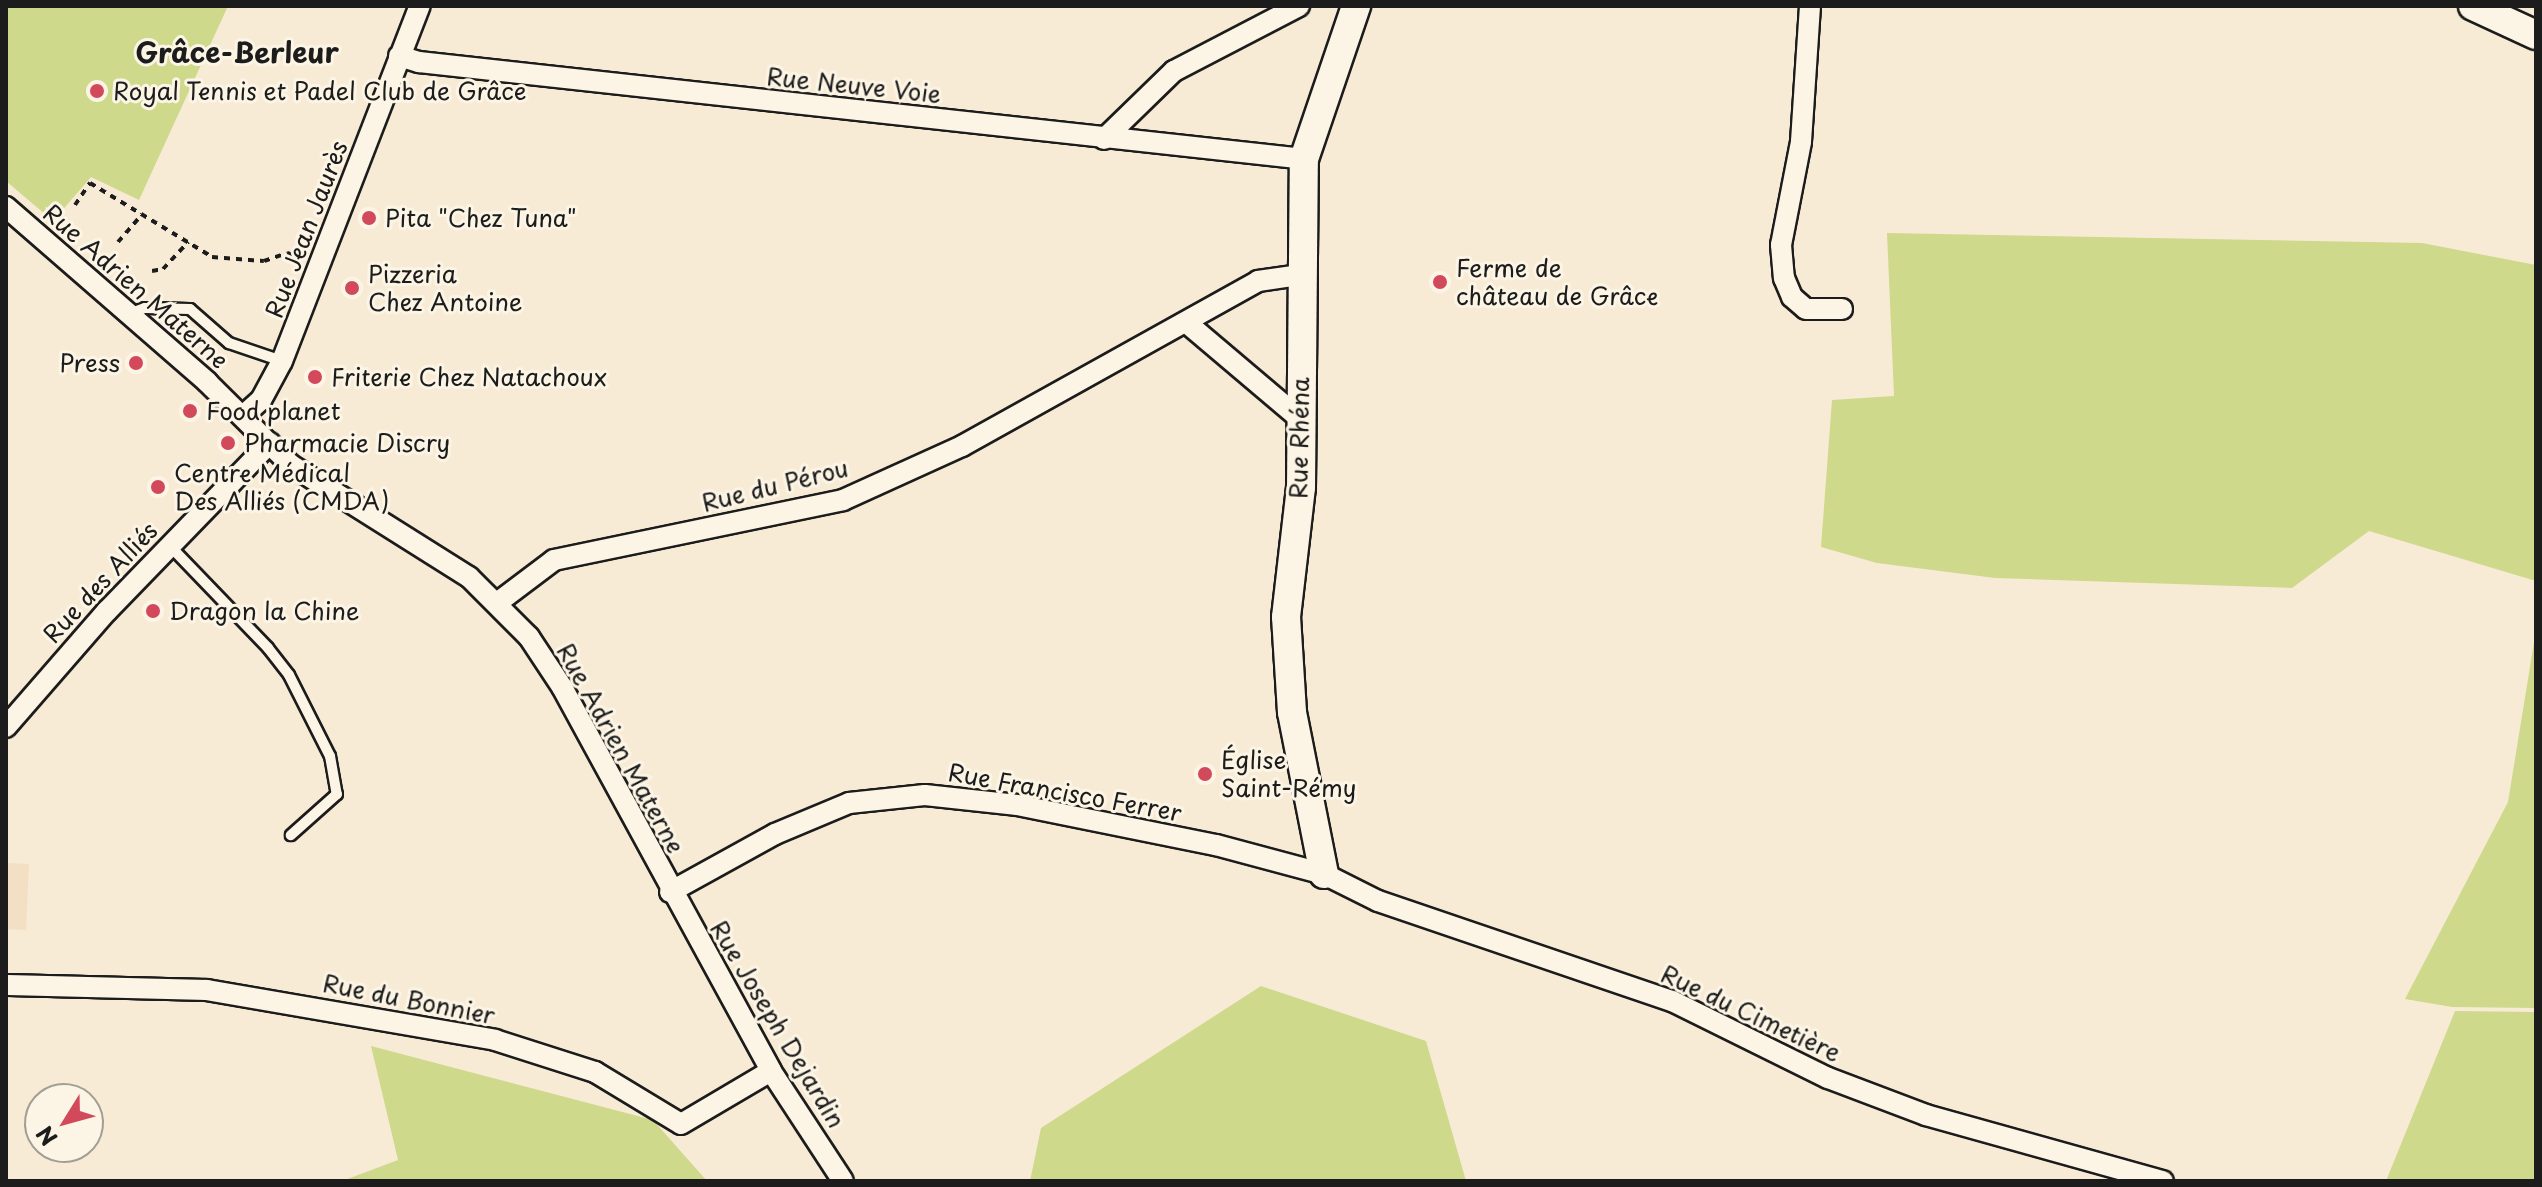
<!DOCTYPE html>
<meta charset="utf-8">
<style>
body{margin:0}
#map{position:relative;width:2542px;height:1187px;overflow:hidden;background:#f8ebd6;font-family:"Playpen Sans",sans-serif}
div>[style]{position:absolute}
.built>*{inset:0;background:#f3dfc3}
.green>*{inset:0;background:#ced98c}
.path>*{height:4px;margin-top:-2px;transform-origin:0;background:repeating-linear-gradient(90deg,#1c1c1c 0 6px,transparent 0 12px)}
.roads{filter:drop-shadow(2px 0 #1c1c1c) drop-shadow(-2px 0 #1c1c1c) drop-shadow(0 2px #1c1c1c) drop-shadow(0 -2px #1c1c1c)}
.lane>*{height:10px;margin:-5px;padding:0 5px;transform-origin:5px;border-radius:5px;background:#fcf5e5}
.street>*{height:20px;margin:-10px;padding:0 10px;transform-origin:10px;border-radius:10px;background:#fcf5e5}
.secondary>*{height:28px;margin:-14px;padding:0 14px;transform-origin:14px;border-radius:14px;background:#fcf5e5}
.dots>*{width:22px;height:22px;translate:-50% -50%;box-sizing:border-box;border:4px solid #fcf5e5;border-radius:50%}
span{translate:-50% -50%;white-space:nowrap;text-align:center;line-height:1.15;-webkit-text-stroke:6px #fcf5e5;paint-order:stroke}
.street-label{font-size:24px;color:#1c1c1c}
.poi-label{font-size:24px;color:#1c1c1c}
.left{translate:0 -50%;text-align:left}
.right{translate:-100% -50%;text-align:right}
.quarter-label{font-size:28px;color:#1c1c1c;font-weight:700}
.frame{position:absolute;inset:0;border:8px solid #1c1c1c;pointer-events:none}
.north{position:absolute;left:24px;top:1083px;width:80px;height:80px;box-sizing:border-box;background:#fcf5e5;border:2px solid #a29e95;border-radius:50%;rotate:233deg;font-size:22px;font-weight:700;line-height:32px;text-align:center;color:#1c1c1c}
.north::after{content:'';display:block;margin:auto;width:28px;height:36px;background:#d1495b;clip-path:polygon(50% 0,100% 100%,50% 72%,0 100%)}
</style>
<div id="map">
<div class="built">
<i style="clip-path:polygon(6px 863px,29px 864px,26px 930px,6px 929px)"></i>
</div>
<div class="green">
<i style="clip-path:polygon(6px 6px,228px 6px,139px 200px,91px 177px,53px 221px,6px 181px)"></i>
<i style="clip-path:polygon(1887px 233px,2422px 243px,2536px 265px,2536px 581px,2369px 531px,2292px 588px,1995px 578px,1877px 563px,1821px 547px,1832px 400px,1894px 396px)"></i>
<i style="clip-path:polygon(2536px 630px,2536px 1008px,2452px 1007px,2405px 999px,2508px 802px)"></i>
<i style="clip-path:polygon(1261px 986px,1426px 1041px,1466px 1181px,1030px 1181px,1041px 1128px)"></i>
<i style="clip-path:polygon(2455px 1011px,2536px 1012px,2536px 1181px,2386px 1181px)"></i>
<i style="clip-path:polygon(371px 1046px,653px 1120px,707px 1181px,342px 1181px,398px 1160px)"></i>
</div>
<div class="path">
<i style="left:75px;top:205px;width:27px;rotate:-56deg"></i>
<i style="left:90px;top:183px;width:143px;rotate:31.2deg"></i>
<i style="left:212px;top:257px;width:52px;rotate:4.4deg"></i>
<i style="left:264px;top:261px;width:24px;rotate:-19deg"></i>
<i style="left:287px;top:253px;width:16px;rotate:18deg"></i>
<i style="left:118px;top:242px;width:37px;rotate:-49deg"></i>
<i style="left:152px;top:271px;width:11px;rotate:-10deg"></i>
<i style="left:163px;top:269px;width:37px;rotate:-47deg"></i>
<i style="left:6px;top:551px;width:7px;rotate:90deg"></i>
</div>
<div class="roads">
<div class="lane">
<i style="left:129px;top:314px;width:17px;rotate:-21deg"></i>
<i style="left:145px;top:308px;width:45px;rotate:1.3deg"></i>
<i style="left:190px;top:309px;width:52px;rotate:41.1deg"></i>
<i style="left:229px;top:343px;width:56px;rotate:18.8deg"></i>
<i style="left:169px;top:545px;width:143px;rotate:46.1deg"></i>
<i style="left:268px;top:648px;width:34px;rotate:52deg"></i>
<i style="left:289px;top:675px;width:91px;rotate:63.2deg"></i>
<i style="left:330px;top:756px;width:39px;rotate:80deg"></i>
<i style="left:337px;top:794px;width:62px;rotate:138.3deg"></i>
</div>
<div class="street">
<i style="left:1810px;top:6px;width:136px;rotate:93.8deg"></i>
<i style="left:1801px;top:142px;width:105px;rotate:101deg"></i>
<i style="left:1781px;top:245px;width:33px;rotate:85deg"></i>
<i style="left:1784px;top:278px;width:21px;rotate:67deg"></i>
<i style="left:1792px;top:297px;width:18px;rotate:41deg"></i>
<i style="left:1806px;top:309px;width:36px"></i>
<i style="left:399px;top:56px;width:21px;rotate:17deg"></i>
<i style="left:419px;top:62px;width:890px;rotate:6.25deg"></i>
<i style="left:1104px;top:139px;width:98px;rotate:-44.2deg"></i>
<i style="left:1174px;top:71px;width:141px;rotate:-27.5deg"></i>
<i style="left:6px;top:207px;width:267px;rotate:41deg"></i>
<i style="left:207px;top:382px;width:118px;rotate:44.7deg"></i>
<i style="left:291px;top:465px;width:210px;rotate:32.2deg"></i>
<i style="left:469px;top:577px;width:85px;rotate:45deg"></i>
<i style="left:529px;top:637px;width:60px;rotate:56.6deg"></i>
<i style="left:562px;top:687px;width:437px;rotate:61.4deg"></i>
<i style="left:771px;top:1071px;width:131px;rotate:56.8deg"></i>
<i style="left:1187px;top:323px;width:148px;rotate:40.3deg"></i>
<i style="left:243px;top:416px;width:24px;rotate:-42deg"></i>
<i style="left:261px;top:400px;width:44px;rotate:-61.7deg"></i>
<i style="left:282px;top:361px;width:381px;rotate:-68.8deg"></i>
<i style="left:497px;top:603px;width:71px;rotate:-37deg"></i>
<i style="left:554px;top:560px;width:295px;rotate:-11.7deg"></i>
<i style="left:843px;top:500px;width:131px;rotate:-24.4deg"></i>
<i style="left:962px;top:446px;width:339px;rotate:-29.1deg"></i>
<i style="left:1258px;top:281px;width:41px;rotate:-8.3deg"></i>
<i style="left:6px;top:727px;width:154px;rotate:-49deg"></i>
<i style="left:107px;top:611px;width:234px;rotate:-45.9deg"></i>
<i style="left:670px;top:892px;width:120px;rotate:-28.9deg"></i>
<i style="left:775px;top:834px;width:80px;rotate:-22.7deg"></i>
<i style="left:849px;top:803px;width:76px;rotate:-6deg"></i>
<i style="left:925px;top:795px;width:93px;rotate:6.2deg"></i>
<i style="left:1017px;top:805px;width:203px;rotate:11.4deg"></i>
<i style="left:1216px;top:845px;width:112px;rotate:15deg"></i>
<i style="left:1324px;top:874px;width:60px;rotate:26.6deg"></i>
<i style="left:1378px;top:901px;width:311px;rotate:18.8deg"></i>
<i style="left:1672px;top:1001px;width:174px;rotate:26.3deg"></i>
<i style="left:1828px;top:1078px;width:105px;rotate:20.7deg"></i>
<i style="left:1926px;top:1115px;width:246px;rotate:15.6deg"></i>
<i style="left:6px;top:985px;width:201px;rotate:1.4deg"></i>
<i style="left:207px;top:990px;width:292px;rotate:9.8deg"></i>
<i style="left:495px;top:1040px;width:105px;rotate:17.7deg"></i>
<i style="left:595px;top:1072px;width:100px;rotate:31.2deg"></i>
<i style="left:681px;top:1124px;width:104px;rotate:-30.5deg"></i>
</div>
<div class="secondary">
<i style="left:2473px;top:6px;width:69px;rotate:24.7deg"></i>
<i style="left:1324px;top:874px;width:165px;rotate:-101.2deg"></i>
<i style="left:1292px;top:712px;width:95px;rotate:-93.6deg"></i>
<i style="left:1286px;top:617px;width:131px;rotate:-83.4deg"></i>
<i style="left:1301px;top:487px;width:328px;rotate:-89.5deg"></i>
<i style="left:1304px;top:159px;width:162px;rotate:-71.2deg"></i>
</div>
</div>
<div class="dots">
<i style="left:97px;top:91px;background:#d1495b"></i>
<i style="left:369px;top:218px;background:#d1495b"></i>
<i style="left:1440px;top:282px;background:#d1495b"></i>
<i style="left:352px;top:288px;background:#d1495b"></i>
<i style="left:136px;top:363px;background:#d1495b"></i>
<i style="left:315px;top:377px;background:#d1495b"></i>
<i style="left:190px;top:411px;background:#d1495b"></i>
<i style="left:228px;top:443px;background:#d1495b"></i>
<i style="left:158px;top:487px;background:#d1495b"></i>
<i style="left:153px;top:611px;background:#d1495b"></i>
<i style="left:1205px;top:774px;background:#d1495b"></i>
</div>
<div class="street-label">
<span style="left:854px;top:85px;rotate:6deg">Rue Neuve Voie</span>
<span style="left:306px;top:229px;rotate:-69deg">Rue Jean Jaurès</span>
<span style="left:136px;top:286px;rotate:41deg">Rue Adrien Materne</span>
<span style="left:1299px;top:438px;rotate:-89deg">Rue Rhéna</span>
<span style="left:775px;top:485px;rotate:-14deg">Rue du Pérou</span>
<span style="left:100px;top:582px;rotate:-47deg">Rue des Alliés</span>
<span style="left:621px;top:748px;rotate:61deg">Rue Adrien Materne</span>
<span style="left:1065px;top:792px;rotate:10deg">Rue Francisco Ferrer</span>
<span style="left:409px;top:999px;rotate:11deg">Rue du Bonnier</span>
<span style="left:1751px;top:1013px;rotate:25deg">Rue du Cimetière</span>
<span style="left:778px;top:1024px;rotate:59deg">Rue Joseph Dejardin</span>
</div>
<div class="poi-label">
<span class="left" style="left:113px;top:91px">Royal Tennis et Padel Club de Grâce</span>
<span class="left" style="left:385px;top:218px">Pita "Chez Tuna"</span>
<span class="left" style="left:1456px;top:282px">Ferme de<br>château de Grâce</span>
<span class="left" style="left:368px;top:288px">Pizzeria<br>Chez Antoine</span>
<span class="right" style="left:120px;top:363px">Press</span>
<span class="left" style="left:331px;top:377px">Friterie Chez Natachoux</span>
<span class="left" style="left:206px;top:411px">Food planet</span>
<span class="left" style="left:244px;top:443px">Pharmacie Discry</span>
<span class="left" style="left:174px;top:487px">Centre Médical<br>Des Alliés (CMDA)</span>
<span class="left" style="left:169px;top:611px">Dragon la Chine</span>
<span class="left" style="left:1221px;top:774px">Église<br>Saint-Rémy</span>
</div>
<div class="quarter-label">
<span style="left:237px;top:52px">Grâce-Berleur</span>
</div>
<div class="frame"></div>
<div class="north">N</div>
</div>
